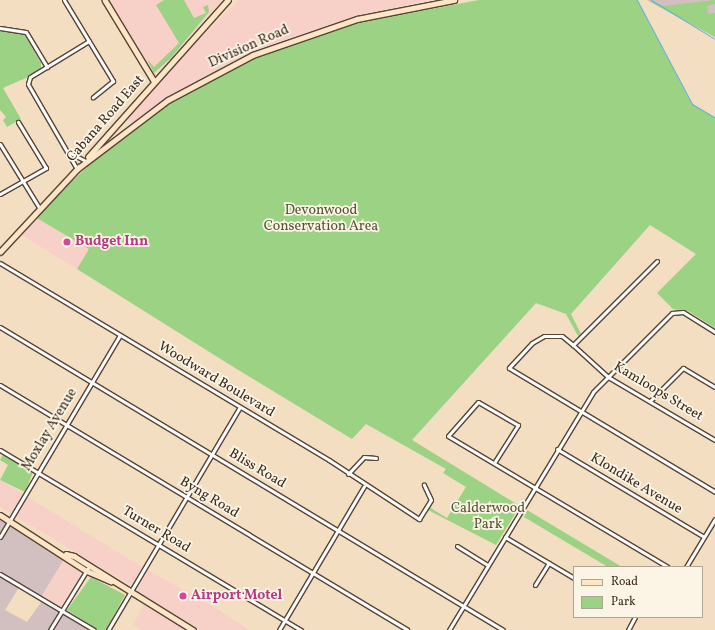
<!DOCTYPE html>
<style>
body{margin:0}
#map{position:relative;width:715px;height:630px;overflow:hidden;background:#f3dec1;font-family:Vollkorn,serif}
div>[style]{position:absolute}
.built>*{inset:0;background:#f7d1c7}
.industrial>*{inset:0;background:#d2bfc0}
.green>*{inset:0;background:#9bd284}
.stream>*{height:1px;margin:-0.5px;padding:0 0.5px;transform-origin:0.5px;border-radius:0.5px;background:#5fb0da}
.roads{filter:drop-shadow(1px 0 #574536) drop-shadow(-1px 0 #574536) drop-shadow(0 1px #574536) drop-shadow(0 -1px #574536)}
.street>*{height:3px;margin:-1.5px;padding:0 1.5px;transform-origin:1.5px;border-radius:1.5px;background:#fff}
.secondary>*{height:4.5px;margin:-2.25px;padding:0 2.25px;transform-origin:2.25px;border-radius:2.25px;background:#fde5c5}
.dots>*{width:11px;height:11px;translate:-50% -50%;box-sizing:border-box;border:2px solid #fcf5e5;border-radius:50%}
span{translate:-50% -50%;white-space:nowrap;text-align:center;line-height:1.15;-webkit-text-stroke:3.5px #fcf5e5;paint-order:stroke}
.street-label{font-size:14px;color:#3b2a1e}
.park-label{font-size:14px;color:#535438}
.hotel-label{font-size:14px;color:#b23c85;font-weight:700}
.left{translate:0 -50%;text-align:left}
.legend{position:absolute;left:573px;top:566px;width:130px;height:52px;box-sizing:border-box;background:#fcf5e5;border:1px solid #afa495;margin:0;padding:5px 7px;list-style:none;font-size:12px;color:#3b2a1e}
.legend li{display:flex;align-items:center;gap:8px;height:20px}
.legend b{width:20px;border:1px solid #afa495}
</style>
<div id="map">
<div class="built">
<i style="clip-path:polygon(109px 0,222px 0,158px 72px,154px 73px)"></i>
<i style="clip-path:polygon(239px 0,428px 0,293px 37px,216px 72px,132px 123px,128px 119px,168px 70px)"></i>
<i style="clip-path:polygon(35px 217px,90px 249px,77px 269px,20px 234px)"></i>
<i style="clip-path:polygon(0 480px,142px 567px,132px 586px,0 507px)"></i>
<i style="clip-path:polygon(64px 559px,79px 568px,81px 576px,61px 608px,41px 597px)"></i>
<i style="clip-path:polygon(146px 569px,219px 610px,249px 630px,142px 630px,133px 624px,144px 605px,186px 630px,190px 624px,137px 591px)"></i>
</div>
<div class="industrial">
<i style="clip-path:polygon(647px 0,715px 0,715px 37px)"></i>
<i style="clip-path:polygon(0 520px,64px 559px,41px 597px,21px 584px,5px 610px,27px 622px,42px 601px,60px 612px,48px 630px,0 630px)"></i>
<i style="clip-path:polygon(64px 614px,90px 630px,54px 630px)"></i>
</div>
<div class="green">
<i style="clip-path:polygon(164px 0,184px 0,194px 18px,206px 13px,203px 7px,208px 5px,209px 12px,171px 58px,154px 73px,147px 59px,154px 67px,179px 43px,156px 5px)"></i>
<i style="clip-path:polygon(479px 0,637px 0,692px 104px,715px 117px,715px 328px,688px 311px,673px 309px,657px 293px,696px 254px,650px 225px,571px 314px,581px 334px,578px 336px,566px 314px,536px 303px,412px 440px,520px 506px,496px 545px,428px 510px,429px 507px,447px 518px,466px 487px,443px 473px,446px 469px,366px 424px,352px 439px,227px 363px,77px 269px,89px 249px,35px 217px,114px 141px,171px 101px,251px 58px,334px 27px)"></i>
<i style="clip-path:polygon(647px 0,664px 6px,715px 0,715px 4px,707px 6px,708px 14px,715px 13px,715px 37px)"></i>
<i style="clip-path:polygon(0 31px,24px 34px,41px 63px,41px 68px,28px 77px,3px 88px,21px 119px,7px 127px,3px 120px,6px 117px,0 110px)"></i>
<i style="clip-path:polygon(3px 454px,33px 472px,25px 492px,0 480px,8px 465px,0 460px)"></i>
<i style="clip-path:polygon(527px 510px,622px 567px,608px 567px,524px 517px)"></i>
<i style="clip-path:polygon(91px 577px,125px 595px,106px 630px,98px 630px,67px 610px)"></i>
</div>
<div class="stream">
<i style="left:637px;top:0;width:118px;rotate:62.1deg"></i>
<i style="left:692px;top:104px;width:27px;rotate:31deg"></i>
<i style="left:651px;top:0;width:75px;rotate:31.4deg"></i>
</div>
<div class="roads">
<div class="street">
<i style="left:64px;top:0;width:95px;rotate:58.8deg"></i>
<i style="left:113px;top:81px;width:26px;rotate:141deg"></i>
<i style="left:0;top:28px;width:26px;rotate:9deg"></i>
<i style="left:26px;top:32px;width:41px;rotate:59deg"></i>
<i style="left:0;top:144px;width:76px;rotate:58.4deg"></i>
<i style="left:70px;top:153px;width:16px;rotate:27deg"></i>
<i style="left:77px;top:169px;width:98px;rotate:-120deg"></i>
<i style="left:28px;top:84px;width:7px;rotate:-74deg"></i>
<i style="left:30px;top:77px;width:69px;rotate:-31.4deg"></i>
<i style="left:0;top:194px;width:53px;rotate:-29.5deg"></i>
<i style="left:46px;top:168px;width:54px;rotate:-121.3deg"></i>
<i style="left:657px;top:261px;width:119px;rotate:135deg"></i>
<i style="left:573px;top:345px;width:14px;rotate:-141deg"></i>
<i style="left:562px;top:336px;width:18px;rotate:180deg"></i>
<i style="left:544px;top:336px;width:14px;rotate:150deg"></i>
<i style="left:532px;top:343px;width:34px;rotate:133deg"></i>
<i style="left:509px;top:368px;width:240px;rotate:31deg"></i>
<i style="left:0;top:263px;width:383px;rotate:30.9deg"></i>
<i style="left:329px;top:460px;width:108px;rotate:33.2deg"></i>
<i style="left:419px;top:519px;width:22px;rotate:-58deg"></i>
<i style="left:431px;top:500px;width:17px;rotate:-115deg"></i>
<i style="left:0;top:327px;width:587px;rotate:31.06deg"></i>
<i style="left:573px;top:345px;width:47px;rotate:42.4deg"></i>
<i style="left:608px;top:377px;width:124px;rotate:30.5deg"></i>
<i style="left:0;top:385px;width:475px;rotate:31deg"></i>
<i style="left:650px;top:401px;width:47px;rotate:-45deg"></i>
<i style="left:683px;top:368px;width:37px;rotate:31deg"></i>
<i style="left:557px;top:449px;width:171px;rotate:30.9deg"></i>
<i style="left:0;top:450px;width:351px;rotate:30.9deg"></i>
<i style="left:494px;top:463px;width:45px;rotate:-57.7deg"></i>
<i style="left:518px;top:425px;width:46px;rotate:-150.1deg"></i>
<i style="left:478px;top:402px;width:45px;rotate:131.4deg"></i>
<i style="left:448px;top:436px;width:256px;rotate:30.8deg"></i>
<i style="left:348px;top:474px;width:23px;rotate:-47deg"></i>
<i style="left:364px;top:457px;width:12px;rotate:5deg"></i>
<i style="left:0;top:537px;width:235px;rotate:-59.3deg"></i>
<i style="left:505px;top:537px;width:80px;rotate:30.7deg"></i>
<i style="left:457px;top:546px;width:36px;rotate:32deg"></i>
<i style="left:686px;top:567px;width:56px;rotate:-58.9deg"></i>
<i style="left:0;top:574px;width:109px;rotate:30.8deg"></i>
<i style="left:535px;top:585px;width:26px;rotate:-58deg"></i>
<i style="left:50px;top:630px;width:76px;rotate:-58.4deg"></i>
<i style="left:108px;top:630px;width:259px;rotate:-59.4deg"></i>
<i style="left:279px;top:630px;width:167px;rotate:-59.4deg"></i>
<i style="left:449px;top:630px;width:278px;rotate:-58.8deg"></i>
<i style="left:593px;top:392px;width:112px;rotate:-45deg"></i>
<i style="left:672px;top:313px;width:11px;rotate:-5deg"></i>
<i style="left:683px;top:312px;width:38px;rotate:32deg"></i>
<i style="left:628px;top:630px;width:15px;rotate:-62deg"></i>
</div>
<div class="secondary">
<i style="left:105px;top:0;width:95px;rotate:58.8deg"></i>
<i style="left:88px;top:157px;width:210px;rotate:-48.3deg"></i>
<i style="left:77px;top:169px;width:114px;rotate:-37.2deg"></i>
<i style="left:168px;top:100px;width:96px;rotate:-27.9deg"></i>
<i style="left:253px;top:55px;width:110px;rotate:-19.1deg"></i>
<i style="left:357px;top:19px;width:99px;rotate:-11.1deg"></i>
<i style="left:0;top:252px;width:116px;rotate:-47.1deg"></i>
<i style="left:0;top:515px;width:103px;rotate:32.8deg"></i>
<i style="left:87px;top:571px;width:26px;rotate:23deg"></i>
<i style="left:66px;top:554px;width:8px;rotate:14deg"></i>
<i style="left:74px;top:556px;width:140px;rotate:31.9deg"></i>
</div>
</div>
<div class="dots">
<i style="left:67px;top:242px;background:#d1479c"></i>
<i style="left:183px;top:596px;background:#d1479c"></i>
</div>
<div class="street-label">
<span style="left:249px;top:47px;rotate:-24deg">Division Road</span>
<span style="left:106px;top:119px;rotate:-49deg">Cabana Road East</span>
<span style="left:216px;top:380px;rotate:31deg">Woodward Boulevard</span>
<span style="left:658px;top:392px;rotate:31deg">Kamloops Street</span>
<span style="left:50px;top:430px;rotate:-59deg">Moxlay Avenue</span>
<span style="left:257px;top:469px;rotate:31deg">Bliss Road</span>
<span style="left:636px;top:484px;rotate:31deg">Klondike Avenue</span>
<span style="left:209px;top:498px;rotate:31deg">Byng Road</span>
<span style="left:156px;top:530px;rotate:31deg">Turner Road</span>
</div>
<div class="park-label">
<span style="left:321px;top:219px">Devonwood<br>Conservation Area</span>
<span style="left:488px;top:517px">Calderwood<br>Park</span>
</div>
<div class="hotel-label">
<span class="left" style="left:75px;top:242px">Budget Inn</span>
<span class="left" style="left:191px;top:596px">Airport Motel</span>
</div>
<ul class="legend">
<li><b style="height:5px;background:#fde5c5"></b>Road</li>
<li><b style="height:11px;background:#9bd284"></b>Park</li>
</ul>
</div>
